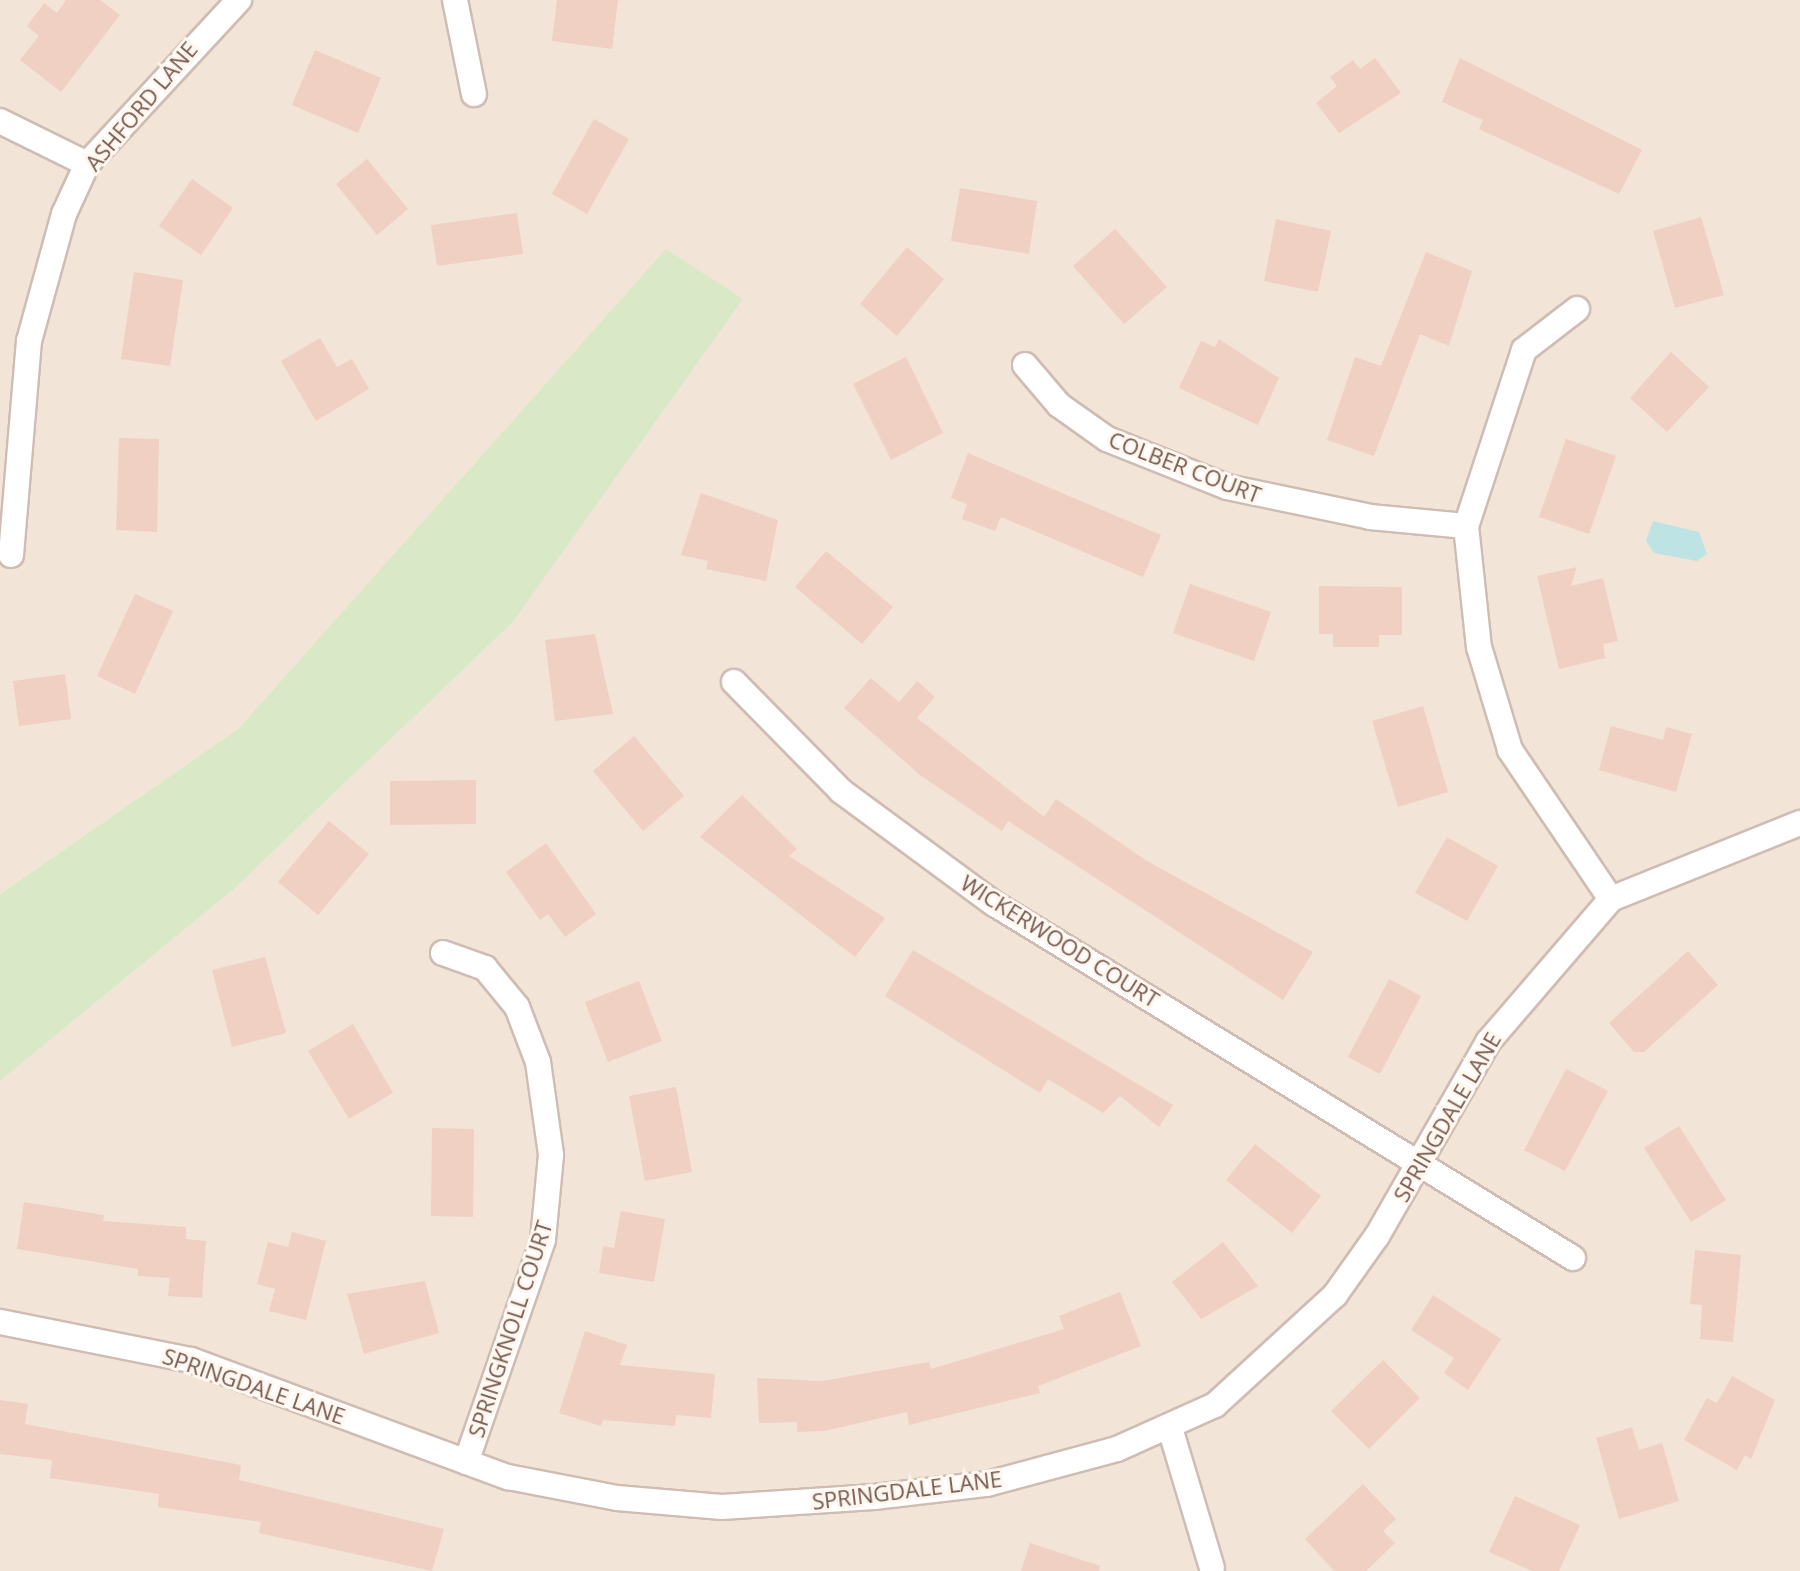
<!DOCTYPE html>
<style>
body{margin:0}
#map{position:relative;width:1800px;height:1571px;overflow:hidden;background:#fbf3e9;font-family:"Open Sans",sans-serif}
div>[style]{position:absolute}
.residential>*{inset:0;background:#f3e4d8}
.green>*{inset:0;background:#d9e9c8}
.water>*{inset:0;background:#bee3e4}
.building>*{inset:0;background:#efd0c2}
.roads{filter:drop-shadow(2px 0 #cfbcb2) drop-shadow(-2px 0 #cfbcb2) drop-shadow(0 2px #cfbcb2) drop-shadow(0 -2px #cfbcb2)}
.street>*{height:24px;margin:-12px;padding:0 12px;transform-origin:12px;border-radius:12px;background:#fff}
span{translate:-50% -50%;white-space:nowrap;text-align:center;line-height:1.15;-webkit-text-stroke:6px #fef7f0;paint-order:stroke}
.street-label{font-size:22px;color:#75584e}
</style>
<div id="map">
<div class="residential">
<i style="clip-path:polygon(0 0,1800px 0,1800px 1571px,0 1571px,0 1081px,234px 889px,512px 623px,667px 249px,238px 729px,0 894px)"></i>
</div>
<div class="green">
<i style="clip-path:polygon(666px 249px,743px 299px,512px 623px,234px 889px,0 1081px,0 894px,238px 729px)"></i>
</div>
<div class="water">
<i style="clip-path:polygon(1653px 521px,1699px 532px,1707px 554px,1697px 561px,1654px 553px,1646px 541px)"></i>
</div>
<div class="building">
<i style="clip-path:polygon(66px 0,100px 0,120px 15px,61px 92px,20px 60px,39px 36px,27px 26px,44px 3px,57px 13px)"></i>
<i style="clip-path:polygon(557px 0,618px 0,612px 49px,552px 41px)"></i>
<i style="clip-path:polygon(315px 50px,381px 78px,358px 133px,292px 105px)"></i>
<i style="clip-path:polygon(1375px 58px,1401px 93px,1339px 133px,1316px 103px,1337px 86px,1330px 77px,1353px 60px,1360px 69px)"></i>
<i style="clip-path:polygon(1460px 58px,1642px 150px,1619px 194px,1479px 129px,1483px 120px,1442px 102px)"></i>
<i style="clip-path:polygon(594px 119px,629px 139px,587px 214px,552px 194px)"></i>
<i style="clip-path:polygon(367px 159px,408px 209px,377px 235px,336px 184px)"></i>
<i style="clip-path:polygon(192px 179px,233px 208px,201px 255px,159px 226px)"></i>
<i style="clip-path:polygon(960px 188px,1037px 201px,1029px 254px,951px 241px)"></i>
<i style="clip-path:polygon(517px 213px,523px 254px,437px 266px,431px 225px)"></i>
<i style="clip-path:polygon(1701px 217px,1724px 295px,1675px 308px,1653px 231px)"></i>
<i style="clip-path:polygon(1276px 219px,1331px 231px,1318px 292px,1264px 281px)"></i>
<i style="clip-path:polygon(1115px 229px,1167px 287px,1124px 324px,1073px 266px)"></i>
<i style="clip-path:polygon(907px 247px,944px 279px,897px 336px,860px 304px)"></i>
<i style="clip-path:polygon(1426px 252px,1472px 271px,1449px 346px,1420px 334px,1374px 456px,1327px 440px,1355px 357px,1381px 366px)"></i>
<i style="clip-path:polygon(134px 272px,183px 280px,170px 366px,121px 359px)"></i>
<i style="clip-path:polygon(320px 338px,337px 367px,352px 359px,369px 389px,316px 421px,281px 361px)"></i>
<i style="clip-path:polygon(1219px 339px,1279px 378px,1258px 425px,1179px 388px,1201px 341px,1215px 347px)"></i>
<i style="clip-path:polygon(1671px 352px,1709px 387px,1667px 432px,1630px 398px)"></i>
<i style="clip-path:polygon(906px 357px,943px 433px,891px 460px,853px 384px)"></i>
<i style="clip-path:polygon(119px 438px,159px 439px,157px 532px,116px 530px)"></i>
<i style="clip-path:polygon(1566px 439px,1616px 456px,1589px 534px,1539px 517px)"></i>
<i style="clip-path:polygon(968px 453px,1161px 535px,1143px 577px,1001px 517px,995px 531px,962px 519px,967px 504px,951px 498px)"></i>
<i style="clip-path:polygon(701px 493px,778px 520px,766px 581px,706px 569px,708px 561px,681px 555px)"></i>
<i style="clip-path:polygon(826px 551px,893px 607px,862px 644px,795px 587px)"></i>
<i style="clip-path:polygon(1577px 567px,1571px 586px,1603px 578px,1618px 641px,1603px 644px,1605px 658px,1559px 669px,1537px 576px)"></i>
<i style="clip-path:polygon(1190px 584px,1271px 612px,1254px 661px,1173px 633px)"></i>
<i style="clip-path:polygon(1319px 586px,1402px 587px,1402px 635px,1379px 635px,1379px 647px,1333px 647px,1333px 634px,1319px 634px)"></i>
<i style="clip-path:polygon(135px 594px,173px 611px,135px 694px,97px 676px)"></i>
<i style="clip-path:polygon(595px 634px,613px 714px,555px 721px,545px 640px)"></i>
<i style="clip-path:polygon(65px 674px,71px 719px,19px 726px,13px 681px)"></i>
<i style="clip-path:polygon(871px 678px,899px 702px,917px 681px,935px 697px,917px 718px,1044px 817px,1056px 799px,1147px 861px,1313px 952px,1283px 1000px,1008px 821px,1002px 831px,920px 775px,844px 708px)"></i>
<i style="clip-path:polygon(1423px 706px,1448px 792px,1398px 807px,1372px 721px)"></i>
<i style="clip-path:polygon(1611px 726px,1663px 740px,1666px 727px,1692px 734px,1676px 792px,1599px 770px)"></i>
<i style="clip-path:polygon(634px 736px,684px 796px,643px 831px,593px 771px)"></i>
<i style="clip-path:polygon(476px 780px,476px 824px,390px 825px,390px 781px)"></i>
<i style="clip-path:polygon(742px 795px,797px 849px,789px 856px,885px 918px,855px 957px,700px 837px)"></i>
<i style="clip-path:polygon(329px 821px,369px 854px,318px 915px,278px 882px)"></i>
<i style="clip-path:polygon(1447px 837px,1498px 866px,1467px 921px,1415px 893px)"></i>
<i style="clip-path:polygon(546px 843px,596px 914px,565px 937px,548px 914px,540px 920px,506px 872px)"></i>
<i style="clip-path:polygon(913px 950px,1173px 1105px,1159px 1127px,1120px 1096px,1103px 1113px,1048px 1079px,1040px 1093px,885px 996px)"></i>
<i style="clip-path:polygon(1688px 951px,1718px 985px,1644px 1052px,1634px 1052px,1609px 1023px)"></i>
<i style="clip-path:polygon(265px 957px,286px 1033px,232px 1047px,212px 970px)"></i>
<i style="clip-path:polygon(1389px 979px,1421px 996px,1380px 1074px,1348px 1057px)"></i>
<i style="clip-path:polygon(639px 981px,662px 1041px,608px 1062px,585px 1002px)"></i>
<i style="clip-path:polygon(353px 1024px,393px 1093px,349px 1119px,308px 1051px)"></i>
<i style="clip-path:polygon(1566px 1069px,1608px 1091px,1565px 1171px,1524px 1150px)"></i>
<i style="clip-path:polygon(676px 1087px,692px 1172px,645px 1181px,629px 1096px)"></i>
<i style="clip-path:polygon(1679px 1126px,1726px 1200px,1691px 1222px,1644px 1148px)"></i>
<i style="clip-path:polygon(432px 1128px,474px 1129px,473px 1217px,431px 1216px)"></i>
<i style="clip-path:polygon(1255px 1144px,1321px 1196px,1292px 1233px,1226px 1180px)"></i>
<i style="clip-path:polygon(24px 1202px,104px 1215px,103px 1221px,186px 1227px,186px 1239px,206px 1241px,202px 1298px,168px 1296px,170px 1278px,138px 1276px,138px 1269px,17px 1249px)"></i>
<i style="clip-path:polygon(621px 1211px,665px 1219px,654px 1282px,599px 1273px,603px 1246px,614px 1248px)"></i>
<i style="clip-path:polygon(292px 1232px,326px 1241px,306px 1320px,269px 1311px,275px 1289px,257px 1284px,268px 1242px,288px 1247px)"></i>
<i style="clip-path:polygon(1223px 1242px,1258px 1286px,1201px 1319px,1172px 1282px)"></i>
<i style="clip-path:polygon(1695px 1250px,1741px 1255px,1733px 1342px,1700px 1339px,1702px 1305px,1690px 1304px)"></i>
<i style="clip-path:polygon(425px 1281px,439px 1333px,364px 1354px,347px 1294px)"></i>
<i style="clip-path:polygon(1120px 1292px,1141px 1346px,1038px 1386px,1040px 1393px,909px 1425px,907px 1412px,824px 1431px,797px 1432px,797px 1422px,759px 1423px,757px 1378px,822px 1381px,929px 1362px,931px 1369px,1064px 1329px,1059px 1316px)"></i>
<i style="clip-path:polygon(1433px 1295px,1501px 1339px,1468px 1390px,1444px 1373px,1454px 1358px,1411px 1330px)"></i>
<i style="clip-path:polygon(585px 1331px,627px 1345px,620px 1365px,715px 1374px,711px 1418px,676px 1415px,675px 1426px,603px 1420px,601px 1426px,559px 1413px)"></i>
<i style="clip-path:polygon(1383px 1360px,1420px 1398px,1369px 1449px,1331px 1411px)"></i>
<i style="clip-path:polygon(1732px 1376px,1775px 1400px,1751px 1459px,1745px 1455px,1737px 1470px,1684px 1440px,1707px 1398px,1717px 1403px)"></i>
<i style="clip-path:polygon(0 1400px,28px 1404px,25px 1424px,241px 1465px,239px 1480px,444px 1529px,432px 1571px,259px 1533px,261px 1522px,158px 1507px,159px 1494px,50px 1478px,52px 1460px,0 1454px)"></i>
<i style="clip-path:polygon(1632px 1427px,1639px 1450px,1662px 1443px,1679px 1501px,1619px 1519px,1596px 1438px)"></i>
<i style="clip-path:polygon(1363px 1484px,1396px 1519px,1383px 1531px,1395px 1543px,1366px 1571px,1334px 1571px,1305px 1539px)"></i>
<i style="clip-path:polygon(1515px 1496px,1580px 1525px,1559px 1571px,1532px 1571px,1489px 1552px)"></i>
<i style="clip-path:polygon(1030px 1543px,1100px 1566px,1099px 1571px,1021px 1571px)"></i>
</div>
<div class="roads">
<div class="street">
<i style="left:455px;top:0;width:96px;rotate:78.6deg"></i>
<i style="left:0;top:121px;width:97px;rotate:26.3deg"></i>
<i style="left:1577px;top:309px;width:67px;rotate:142.3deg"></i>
<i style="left:1524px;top:350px;width:185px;rotate:108.2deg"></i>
<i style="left:1466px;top:526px;width:122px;rotate:83.9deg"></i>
<i style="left:1479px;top:647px;width:108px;rotate:73.2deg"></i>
<i style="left:1510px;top:750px;width:180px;rotate:55.9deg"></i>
<i style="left:1025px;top:365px;width:52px;rotate:49.6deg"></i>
<i style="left:1059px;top:405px;width:59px;rotate:35.3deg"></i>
<i style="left:1107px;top:439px;width:129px;rotate:21.8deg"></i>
<i style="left:1227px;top:487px;width:146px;rotate:11.8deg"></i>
<i style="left:1370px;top:517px;width:96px;rotate:5.4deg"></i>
<i style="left:11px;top:555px;width:215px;rotate:-85.2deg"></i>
<i style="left:29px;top:341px;width:132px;rotate:-74.6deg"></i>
<i style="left:64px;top:214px;width:55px;rotate:-65.3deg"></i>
<i style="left:87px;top:164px;width:224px;rotate:-47.2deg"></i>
<i style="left:734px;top:682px;width:153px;rotate:45.5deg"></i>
<i style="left:841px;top:791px;width:189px;rotate:36.4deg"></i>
<i style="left:993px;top:903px;width:680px;rotate:31.47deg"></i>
<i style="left:443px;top:953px;width:45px;rotate:19.7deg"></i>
<i style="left:485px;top:968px;width:50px;rotate:50.6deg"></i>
<i style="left:517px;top:1007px;width:59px;rotate:69.1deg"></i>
<i style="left:538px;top:1062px;width:94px;rotate:82deg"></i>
<i style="left:551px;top:1155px;width:85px;rotate:95.4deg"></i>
<i style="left:543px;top:1240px;width:235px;rotate:109.1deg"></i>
<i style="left:0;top:1322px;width:195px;rotate:11.3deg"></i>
<i style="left:191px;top:1360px;width:338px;rotate:20.3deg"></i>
<i style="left:508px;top:1477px;width:111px;rotate:10.9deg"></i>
<i style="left:617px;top:1498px;width:105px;rotate:4.9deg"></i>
<i style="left:722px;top:1507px;width:152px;rotate:-3.8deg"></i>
<i style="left:874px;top:1497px;width:114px;rotate:-6.6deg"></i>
<i style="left:987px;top:1484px;width:135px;rotate:-15.1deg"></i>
<i style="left:1117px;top:1449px;width:107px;rotate:-24.2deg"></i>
<i style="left:1215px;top:1405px;width:163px;rotate:-42.5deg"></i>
<i style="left:1335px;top:1295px;width:72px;rotate:-54.6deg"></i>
<i style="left:1377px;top:1236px;width:224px;rotate:-60.2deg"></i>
<i style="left:1488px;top:1042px;width:189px;rotate:-49.3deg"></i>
<i style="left:1611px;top:899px;width:204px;rotate:-21.9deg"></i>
<i style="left:1170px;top:1428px;width:146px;rotate:73.3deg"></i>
</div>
</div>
<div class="street-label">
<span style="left:141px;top:106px;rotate:-50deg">ASHFORD LANE</span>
<span style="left:1185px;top:467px;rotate:21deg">COLBER COURT</span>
<span style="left:1060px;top:941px;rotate:32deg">WICKERWOOD COURT</span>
<span style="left:1447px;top:1117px;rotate:-60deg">SPRINGDALE LANE</span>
<span style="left:510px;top:1329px;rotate:-72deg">SPRINGKNOLL COURT</span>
<span style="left:254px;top:1386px;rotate:19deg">SPRINGDALE LANE</span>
<span style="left:907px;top:1490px;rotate:-7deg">SPRINGDALE LANE</span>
</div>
</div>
